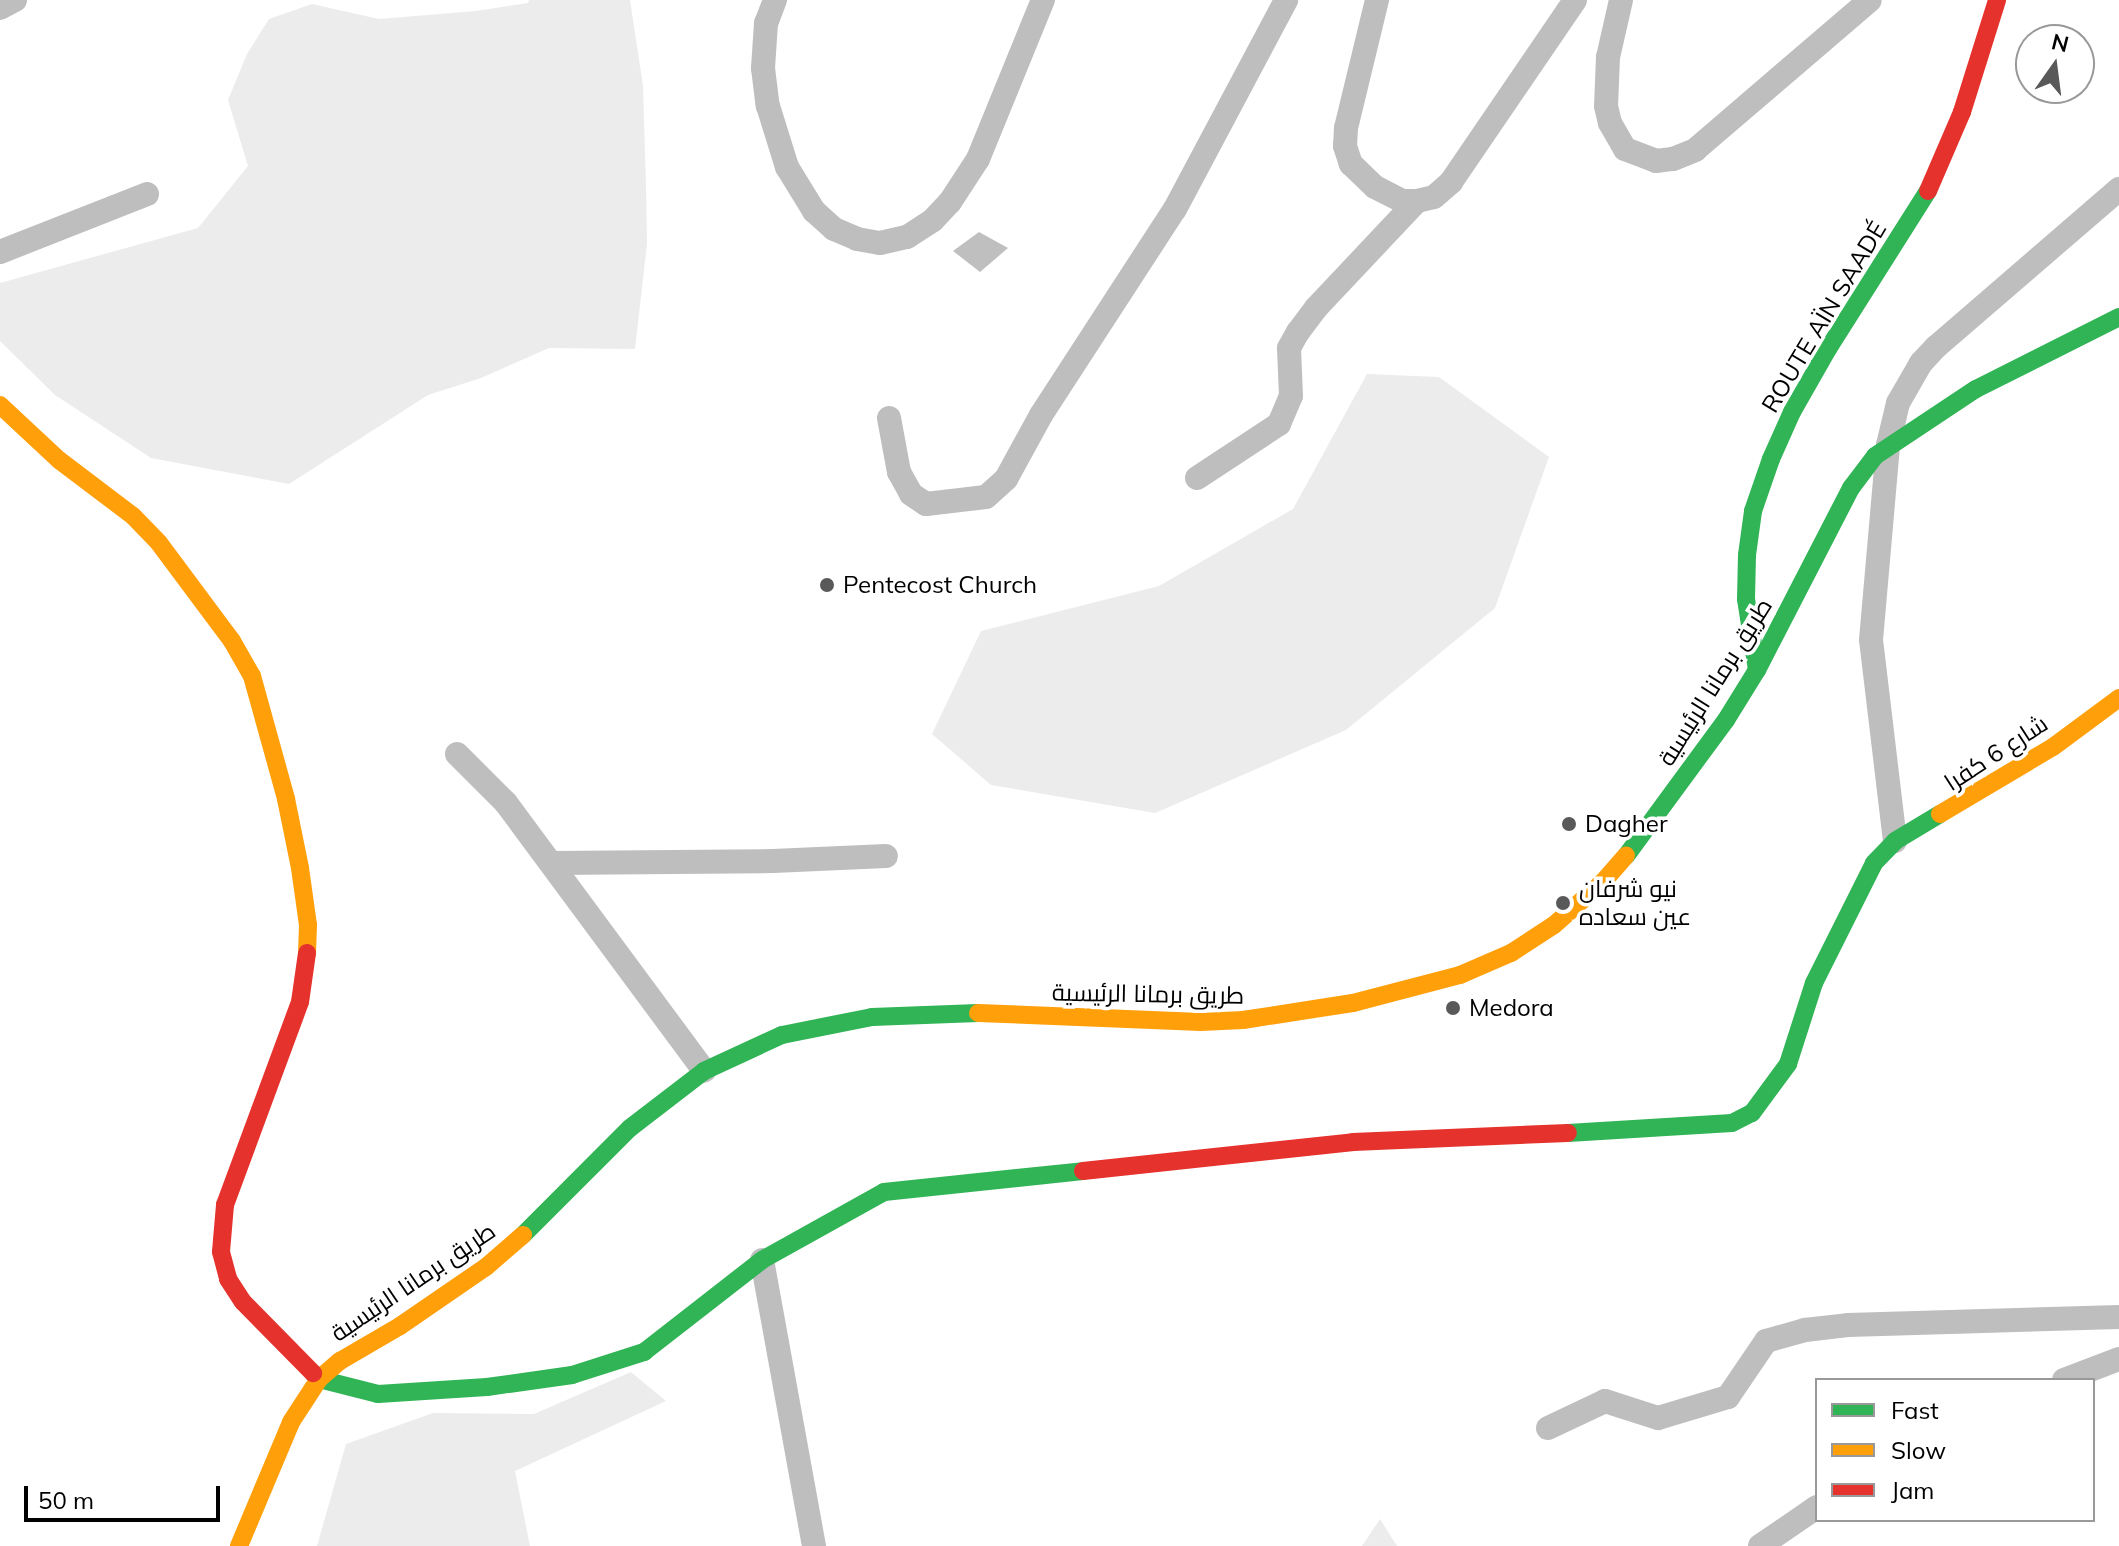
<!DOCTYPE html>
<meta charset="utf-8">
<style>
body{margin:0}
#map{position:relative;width:2119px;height:1546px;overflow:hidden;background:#fff;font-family:Mulish,Cairo,sans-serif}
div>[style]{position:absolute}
.green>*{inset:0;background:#ececec}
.water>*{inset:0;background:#bfbfbf}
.street>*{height:24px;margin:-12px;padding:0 12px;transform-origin:12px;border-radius:12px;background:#bebebe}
.fast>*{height:18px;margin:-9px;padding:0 9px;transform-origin:9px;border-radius:9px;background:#30b455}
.slow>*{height:18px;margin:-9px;padding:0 9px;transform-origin:9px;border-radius:9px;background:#ff9f0a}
.jam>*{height:18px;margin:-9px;padding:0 9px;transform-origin:9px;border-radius:9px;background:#e5322d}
.dots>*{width:22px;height:22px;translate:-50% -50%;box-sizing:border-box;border:4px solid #fff;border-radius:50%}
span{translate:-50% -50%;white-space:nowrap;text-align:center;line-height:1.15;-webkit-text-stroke:7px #fff;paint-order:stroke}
.street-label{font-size:24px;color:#000}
.poi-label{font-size:24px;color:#000}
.left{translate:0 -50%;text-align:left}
.legend{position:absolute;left:1815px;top:1378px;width:280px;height:144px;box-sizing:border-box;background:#fff;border:2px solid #999;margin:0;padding:10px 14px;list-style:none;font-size:24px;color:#000}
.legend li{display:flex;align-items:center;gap:16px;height:40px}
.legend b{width:40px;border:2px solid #999}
.north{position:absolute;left:2015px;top:24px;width:80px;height:80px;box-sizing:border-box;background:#fff;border:2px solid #999;border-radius:50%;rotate:14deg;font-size:22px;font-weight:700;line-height:32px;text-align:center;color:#000}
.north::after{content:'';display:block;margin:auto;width:28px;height:36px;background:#595959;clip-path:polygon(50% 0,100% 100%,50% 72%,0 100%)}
.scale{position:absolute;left:24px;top:1486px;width:196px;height:36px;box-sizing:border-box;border:4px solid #000;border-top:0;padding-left:10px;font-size:24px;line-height:28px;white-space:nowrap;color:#000;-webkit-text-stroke:6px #fff;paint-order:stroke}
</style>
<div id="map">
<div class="green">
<i style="clip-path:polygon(529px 0,630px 0,643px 86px,646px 186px,647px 244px,635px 349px,549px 348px,481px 378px,428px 395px,289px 484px,151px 458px,55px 395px,0 341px,0 283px,198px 228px,248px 166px,228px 100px,247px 54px,269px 19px,312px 4px,379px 19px,476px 11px,528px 3px)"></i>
<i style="clip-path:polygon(1367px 374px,1439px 377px,1549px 457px,1495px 608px,1346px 730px,1155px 813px,991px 785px,932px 734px,981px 631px,1159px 586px,1293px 509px)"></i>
<i style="clip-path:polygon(631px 1372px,666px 1401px,515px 1471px,530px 1546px,317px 1546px,346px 1444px,433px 1413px,534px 1414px)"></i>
<i style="clip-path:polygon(1380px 1519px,1397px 1546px,1362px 1546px)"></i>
</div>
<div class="water">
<i style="clip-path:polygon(979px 232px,1008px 248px,980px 272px,953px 251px)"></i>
</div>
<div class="street">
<i style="left:775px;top:0;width:25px;rotate:111deg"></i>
<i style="left:766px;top:23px;width:45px;rotate:93.8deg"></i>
<i style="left:763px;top:68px;width:38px;rotate:83deg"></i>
<i style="left:768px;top:106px;width:64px;rotate:72.7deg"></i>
<i style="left:787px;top:167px;width:52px;rotate:58.5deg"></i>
<i style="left:814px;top:211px;width:27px;rotate:42deg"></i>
<i style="left:834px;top:229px;width:25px;rotate:23deg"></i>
<i style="left:857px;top:239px;width:23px;rotate:10deg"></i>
<i style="left:880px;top:243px;width:28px;rotate:-13deg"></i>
<i style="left:907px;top:237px;width:31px;rotate:-33deg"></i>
<i style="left:933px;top:220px;width:25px;rotate:-47deg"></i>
<i style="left:950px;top:202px;width:51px;rotate:-56.9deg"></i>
<i style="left:978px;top:159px;width:172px;rotate:-67.8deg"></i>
<i style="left:1377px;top:0;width:132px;rotate:103.6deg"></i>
<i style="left:1346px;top:128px;width:18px;rotate:93deg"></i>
<i style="left:1345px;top:146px;width:19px;rotate:72deg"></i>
<i style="left:1351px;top:164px;width:33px;rotate:44deg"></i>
<i style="left:1375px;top:187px;width:31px;rotate:27deg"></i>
<i style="left:1403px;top:201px;width:14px"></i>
<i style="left:1417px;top:201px;width:17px;rotate:-13deg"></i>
<i style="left:1434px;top:197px;width:23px;rotate:-41deg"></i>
<i style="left:1451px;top:182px;width:220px;rotate:-55.7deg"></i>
<i style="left:1621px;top:0;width:58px;rotate:102.8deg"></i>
<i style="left:1608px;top:57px;width:49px;rotate:92.3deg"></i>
<i style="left:1606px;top:106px;width:17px;rotate:77deg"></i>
<i style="left:1610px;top:123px;width:30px;rotate:60deg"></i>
<i style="left:1625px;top:149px;width:33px;rotate:21deg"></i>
<i style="left:1656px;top:161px;width:17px;rotate:-7deg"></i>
<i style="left:1673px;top:159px;width:24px;rotate:-22deg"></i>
<i style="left:1695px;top:150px;width:230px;rotate:-40.6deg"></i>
<i style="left:0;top:8px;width:17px;rotate:-28deg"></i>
<i style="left:0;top:252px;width:158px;rotate:-21.5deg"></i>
<i style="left:889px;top:418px;width:55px;rotate:79.5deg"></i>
<i style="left:899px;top:472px;width:25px;rotate:61deg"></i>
<i style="left:911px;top:494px;width:18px;rotate:34deg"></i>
<i style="left:926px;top:504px;width:60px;rotate:-6.7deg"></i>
<i style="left:986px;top:497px;width:27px;rotate:-42deg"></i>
<i style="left:1006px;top:479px;width:73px;rotate:-61.3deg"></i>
<i style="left:1041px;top:415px;width:246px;rotate:-57deg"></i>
<i style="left:1175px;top:209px;width:237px;rotate:-62deg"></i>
<i style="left:1197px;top:478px;width:98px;rotate:-33.4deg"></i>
<i style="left:1279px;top:424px;width:30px;rotate:-67deg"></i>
<i style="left:1291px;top:396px;width:48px;rotate:-92.4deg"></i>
<i style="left:1289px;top:348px;width:18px;rotate:-61deg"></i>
<i style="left:1298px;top:332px;width:30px;rotate:-53deg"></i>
<i style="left:1316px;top:308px;width:147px;rotate:-46.7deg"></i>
<i style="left:457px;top:754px;width:69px;rotate:45deg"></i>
<i style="left:506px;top:803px;width:333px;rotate:53.5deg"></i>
<i style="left:1895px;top:841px;width:202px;rotate:-96.8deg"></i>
<i style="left:1871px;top:640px;width:196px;rotate:-85deg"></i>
<i style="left:1888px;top:445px;width:43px;rotate:-76.6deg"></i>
<i style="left:1898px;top:403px;width:46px;rotate:-60.1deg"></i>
<i style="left:1921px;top:363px;width:22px;rotate:-47deg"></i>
<i style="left:1936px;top:347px;width:242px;rotate:-40.8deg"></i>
<i style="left:551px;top:863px;width:222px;rotate:-0.5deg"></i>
<i style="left:773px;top:861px;width:113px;rotate:-2.5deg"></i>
<i style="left:762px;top:1260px;width:291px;rotate:79.7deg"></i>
<i style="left:2064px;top:1380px;width:59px;rotate:-20.9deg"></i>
<i style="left:1548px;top:1428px;width:63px;rotate:-25.3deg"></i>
<i style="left:1605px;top:1401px;width:56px;rotate:17.8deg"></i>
<i style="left:1658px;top:1418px;width:73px;rotate:-16.7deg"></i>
<i style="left:1728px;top:1397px;width:68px;rotate:-55.8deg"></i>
<i style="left:1766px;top:1341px;width:41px;rotate:-15.8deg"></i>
<i style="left:1805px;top:1330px;width:43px;rotate:-6.6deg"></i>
<i style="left:1848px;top:1325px;width:271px;rotate:-1.7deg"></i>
<i style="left:1760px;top:1546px;width:69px;rotate:-34.4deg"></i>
</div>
<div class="fast">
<i style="left:1757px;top:670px;width:72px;rotate:-98.8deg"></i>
<i style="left:1746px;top:599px;width:44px;rotate:-88.7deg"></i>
<i style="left:1747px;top:555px;width:44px;rotate:-82.2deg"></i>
<i style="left:1753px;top:511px;width:55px;rotate:-70.9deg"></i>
<i style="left:1771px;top:459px;width:51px;rotate:-65.9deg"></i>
<i style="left:1792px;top:412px;width:73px;rotate:-60.3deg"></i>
<i style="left:1828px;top:349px;width:187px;rotate:-57.7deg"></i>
<i style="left:1626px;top:856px;width:169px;rotate:-53.7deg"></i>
<i style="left:1726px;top:720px;width:59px;rotate:-58.2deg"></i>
<i style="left:1757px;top:670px;width:205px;rotate:-62.7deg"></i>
<i style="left:1851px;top:488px;width:40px;rotate:-53deg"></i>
<i style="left:1875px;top:456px;width:121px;rotate:-33.6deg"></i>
<i style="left:1976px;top:389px;width:160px;rotate:-26.7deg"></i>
<i style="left:1568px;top:1133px;width:164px;rotate:-3.5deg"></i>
<i style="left:1732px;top:1123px;width:22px;rotate:-27deg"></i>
<i style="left:1752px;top:1113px;width:61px;rotate:-53.7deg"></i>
<i style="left:1788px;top:1064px;width:85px;rotate:-72.2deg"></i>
<i style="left:1814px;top:983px;width:134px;rotate:-63.4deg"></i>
<i style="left:1874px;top:863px;width:30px;rotate:-46deg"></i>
<i style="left:1895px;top:841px;width:52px;rotate:-31deg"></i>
<i style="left:523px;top:1235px;width:151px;rotate:-45deg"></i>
<i style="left:630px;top:1128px;width:93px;rotate:-37.6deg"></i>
<i style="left:704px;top:1071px;width:86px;rotate:-24.8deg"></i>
<i style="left:782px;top:1035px;width:92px;rotate:-11.3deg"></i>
<i style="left:872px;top:1017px;width:106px;rotate:-2.2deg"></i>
<i style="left:313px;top:1373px;width:8px;rotate:45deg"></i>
<i style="left:319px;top:1379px;width:61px;rotate:14.3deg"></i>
<i style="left:378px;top:1394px;width:109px;rotate:-3.7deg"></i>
<i style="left:487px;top:1387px;width:86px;rotate:-8deg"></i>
<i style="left:572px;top:1375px;width:76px;rotate:-17.7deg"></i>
<i style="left:644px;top:1352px;width:150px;rotate:-37.9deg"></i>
<i style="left:762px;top:1260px;width:140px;rotate:-29.1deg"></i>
<i style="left:884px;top:1192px;width:200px;rotate:-6deg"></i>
</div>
<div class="slow">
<i style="left:0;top:405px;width:81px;rotate:43deg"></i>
<i style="left:59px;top:460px;width:93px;rotate:37.1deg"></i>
<i style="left:133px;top:516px;width:37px;rotate:46deg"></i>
<i style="left:159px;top:543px;width:122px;rotate:53.3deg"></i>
<i style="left:232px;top:641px;width:40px;rotate:60.3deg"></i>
<i style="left:252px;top:676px;width:128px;rotate:74.5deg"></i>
<i style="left:286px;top:799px;width:70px;rotate:78.5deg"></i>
<i style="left:300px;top:868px;width:58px;rotate:82deg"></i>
<i style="left:308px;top:925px;width:28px;rotate:92deg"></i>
<i style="left:1940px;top:814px;width:131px;rotate:-30.7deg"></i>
<i style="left:2053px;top:747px;width:82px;rotate:-36.6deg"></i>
<i style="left:978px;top:1013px;width:223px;rotate:2.3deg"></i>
<i style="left:1201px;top:1022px;width:42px;rotate:-2.7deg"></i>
<i style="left:1243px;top:1020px;width:111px;rotate:-8.8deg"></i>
<i style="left:1353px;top:1003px;width:111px;rotate:-14.7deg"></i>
<i style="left:1460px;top:975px;width:56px;rotate:-23.3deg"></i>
<i style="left:1511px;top:953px;width:51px;rotate:-33.1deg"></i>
<i style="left:1554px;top:925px;width:65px;rotate:-41.3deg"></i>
<i style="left:1603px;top:882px;width:35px;rotate:-49deg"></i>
<i style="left:239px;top:1546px;width:134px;rotate:-67.2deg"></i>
<i style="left:291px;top:1422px;width:51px;rotate:-56.9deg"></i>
<i style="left:319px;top:1379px;width:28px;rotate:-41deg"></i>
<i style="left:340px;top:1361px;width:69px;rotate:-30.3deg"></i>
<i style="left:400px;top:1326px;width:104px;rotate:-34.5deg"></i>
<i style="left:486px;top:1267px;width:49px;rotate:-40.9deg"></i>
</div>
<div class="jam">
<i style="left:1928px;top:191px;width:86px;rotate:-66.7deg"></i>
<i style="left:1962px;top:112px;width:117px;rotate:-72.6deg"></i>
<i style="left:307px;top:953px;width:49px;rotate:98.1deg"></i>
<i style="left:300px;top:1002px;width:216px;rotate:110.3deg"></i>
<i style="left:225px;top:1205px;width:47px;rotate:94.9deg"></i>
<i style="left:221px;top:1252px;width:28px;rotate:75deg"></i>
<i style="left:228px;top:1279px;width:27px;rotate:57deg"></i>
<i style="left:243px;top:1302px;width:100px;rotate:45.4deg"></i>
<i style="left:1083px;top:1171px;width:272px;rotate:-6.1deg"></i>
<i style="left:1353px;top:1142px;width:215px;rotate:-2.4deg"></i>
</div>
<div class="dots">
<i style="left:827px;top:585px;background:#595959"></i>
<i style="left:1569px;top:824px;background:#595959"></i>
<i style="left:1563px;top:903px;background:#595959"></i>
<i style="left:1453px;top:1008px;background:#595959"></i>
</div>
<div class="street-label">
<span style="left:1824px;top:317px;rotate:-59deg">ROUTE AÏN SAADÉ</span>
<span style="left:1715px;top:682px;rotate:-58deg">طريق برمانا الرئيسية</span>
<span style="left:1996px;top:753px;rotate:-33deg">شارع 6 كفرا</span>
<span style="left:1148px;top:994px;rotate:1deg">طريق برمانا الرئيسية</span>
<span style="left:413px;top:1282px;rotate:-34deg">طريق برمانا الرئيسية</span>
</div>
<div class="poi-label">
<span class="left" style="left:843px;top:585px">Pentecost Church</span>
<span class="left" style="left:1585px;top:824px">Dagher</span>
<span class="left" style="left:1579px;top:903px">نيو شرفان<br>عين سعاده</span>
<span class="left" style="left:1469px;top:1008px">Medora</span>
</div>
<ul class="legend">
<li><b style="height:10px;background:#30b455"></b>Fast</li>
<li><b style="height:10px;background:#ff9f0a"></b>Slow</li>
<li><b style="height:10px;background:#e5322d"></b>Jam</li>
</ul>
<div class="north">N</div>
<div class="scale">50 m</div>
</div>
